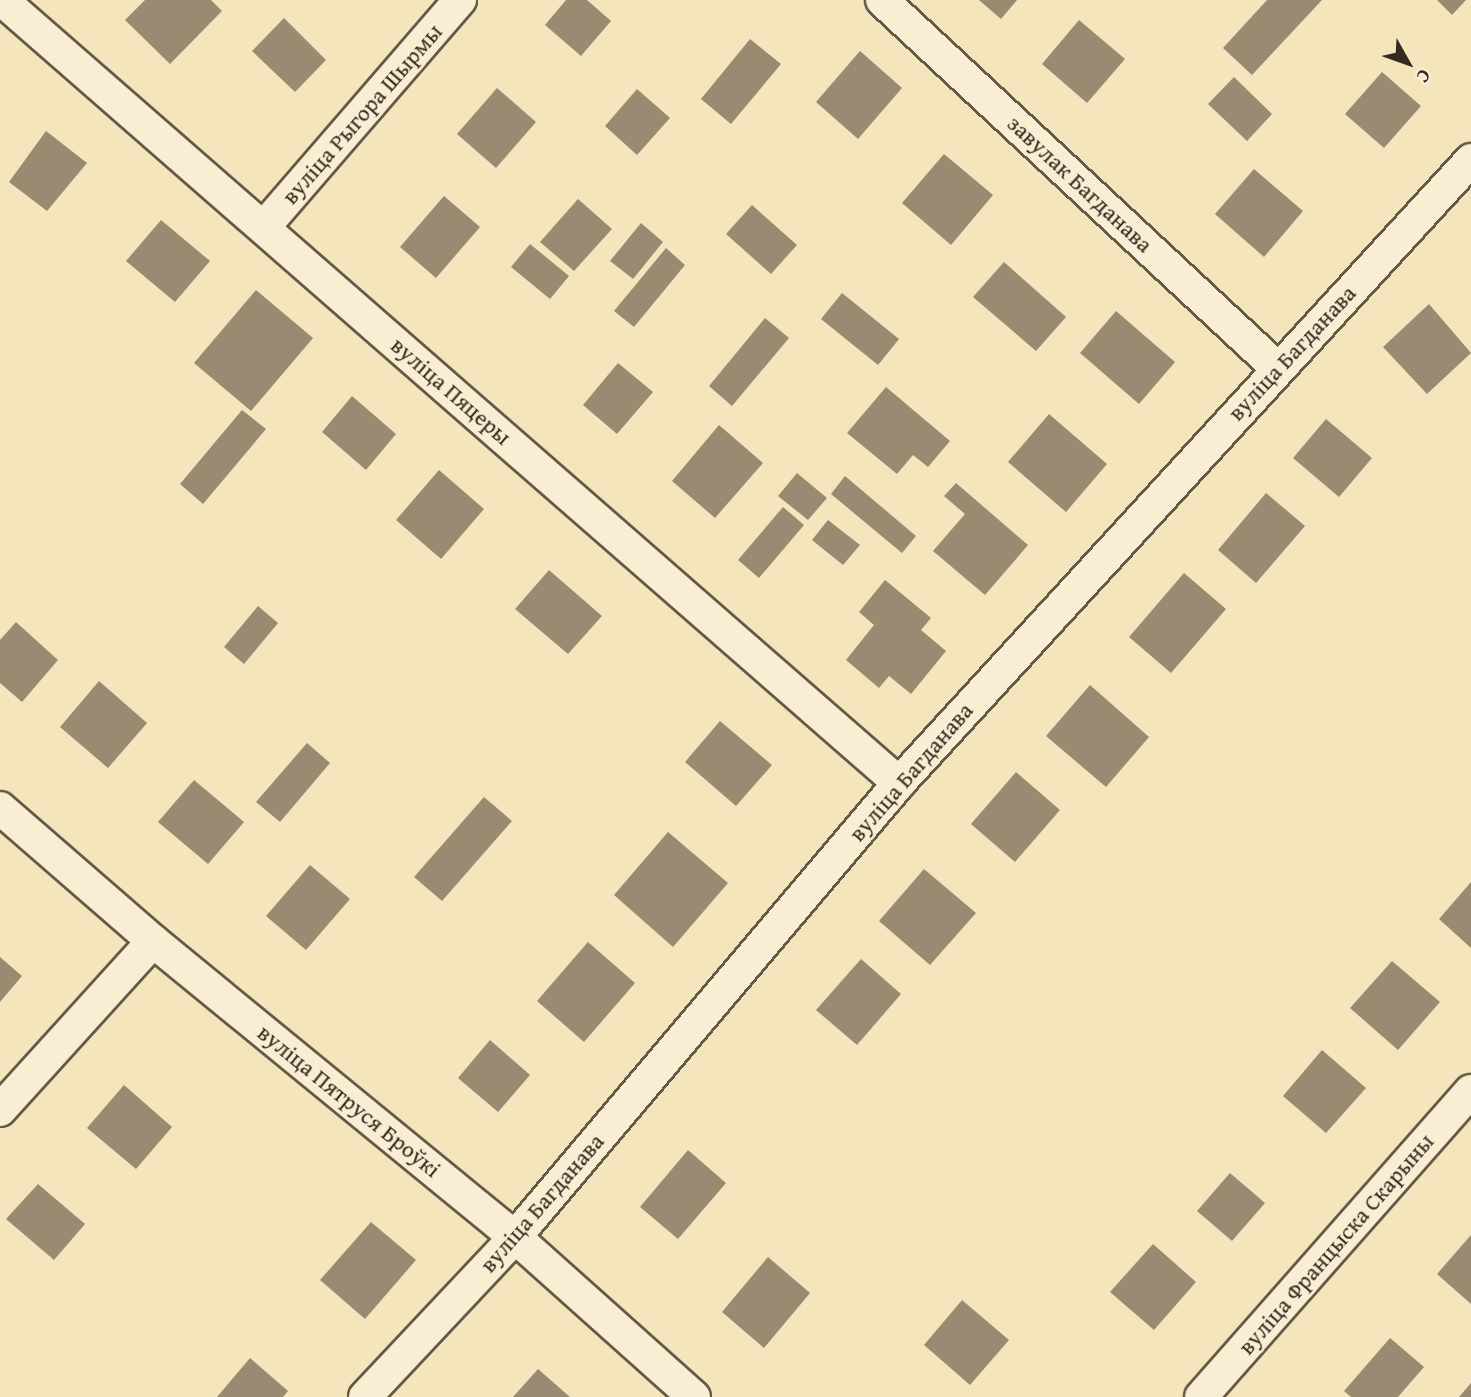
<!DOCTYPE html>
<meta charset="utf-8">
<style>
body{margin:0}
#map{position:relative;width:1471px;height:1397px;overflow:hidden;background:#f4e5bd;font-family:"Gentium Book Plus",serif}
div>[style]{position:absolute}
.building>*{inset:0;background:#998b71}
.roads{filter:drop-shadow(2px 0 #665946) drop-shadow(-2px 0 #665946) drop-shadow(0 2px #665946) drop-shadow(0 -2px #665946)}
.street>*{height:32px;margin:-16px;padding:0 16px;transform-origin:16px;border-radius:16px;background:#f8eed4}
span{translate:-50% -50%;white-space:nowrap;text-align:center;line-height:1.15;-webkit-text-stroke:5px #f8eed4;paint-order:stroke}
.street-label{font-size:23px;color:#362a1f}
.north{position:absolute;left:1373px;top:28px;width:70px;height:70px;-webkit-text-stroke:5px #f8eed4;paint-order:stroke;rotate:130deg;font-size:19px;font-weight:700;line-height:28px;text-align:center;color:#362a1f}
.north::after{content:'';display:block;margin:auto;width:24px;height:32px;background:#362a1f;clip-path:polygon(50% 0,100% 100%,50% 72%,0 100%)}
</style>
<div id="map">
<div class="building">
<i style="clip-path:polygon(145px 0,211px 0,222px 11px,170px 64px,125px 20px)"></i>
<i style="clip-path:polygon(566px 0,587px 0,611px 21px,581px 56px,545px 25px)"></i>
<i style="clip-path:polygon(979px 0,1017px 0,1001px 19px)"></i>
<i style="clip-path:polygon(1267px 0,1322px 0,1252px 75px,1223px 48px)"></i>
<i style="clip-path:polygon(1437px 0,1466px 0,1452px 15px)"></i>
<i style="clip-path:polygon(284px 18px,326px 60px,295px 92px,252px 51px)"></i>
<i style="clip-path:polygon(1079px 20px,1125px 59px,1087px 103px,1042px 64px)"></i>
<i style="clip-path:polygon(750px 39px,781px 64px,731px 124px,701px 99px)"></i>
<i style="clip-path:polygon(860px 51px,902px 88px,858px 139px,816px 102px)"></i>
<i style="clip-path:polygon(1382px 72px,1421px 106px,1384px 148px,1345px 114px)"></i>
<i style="clip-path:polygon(1234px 77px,1272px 114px,1247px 141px,1208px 104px)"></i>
<i style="clip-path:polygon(497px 88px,536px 122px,496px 168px,457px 134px)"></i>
<i style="clip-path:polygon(637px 89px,670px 118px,637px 155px,605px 126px)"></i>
<i style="clip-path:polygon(46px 131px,87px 163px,47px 211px,9px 182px)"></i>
<i style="clip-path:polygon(944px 154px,993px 195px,951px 245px,902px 203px)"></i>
<i style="clip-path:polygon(1254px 169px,1303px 211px,1264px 257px,1215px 214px)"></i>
<i style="clip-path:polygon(444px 196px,480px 227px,436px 278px,400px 247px)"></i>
<i style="clip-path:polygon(578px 199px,612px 229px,574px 271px,540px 242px)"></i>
<i style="clip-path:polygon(752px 205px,797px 245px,771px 274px,726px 234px)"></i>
<i style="clip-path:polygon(161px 220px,210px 261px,175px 302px,126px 261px)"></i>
<i style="clip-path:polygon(641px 223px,663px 242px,633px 279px,610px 261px)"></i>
<i style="clip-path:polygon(530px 244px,569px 276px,550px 299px,511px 267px)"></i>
<i style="clip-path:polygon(666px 248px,685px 265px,634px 327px,614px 311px)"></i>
<i style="clip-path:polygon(1004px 262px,1066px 317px,1036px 351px,973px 297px)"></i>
<i style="clip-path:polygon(256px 290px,313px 338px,251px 411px,194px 363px)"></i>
<i style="clip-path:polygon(842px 293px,899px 339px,878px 365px,821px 319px)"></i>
<i style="clip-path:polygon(1429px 304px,1471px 353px,1427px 394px,1383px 347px)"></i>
<i style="clip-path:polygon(1116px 311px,1175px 362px,1139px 404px,1080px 353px)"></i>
<i style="clip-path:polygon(765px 318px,789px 338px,732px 406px,709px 386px)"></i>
<i style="clip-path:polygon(618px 363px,653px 392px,617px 434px,583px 405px)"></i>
<i style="clip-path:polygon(886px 387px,950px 441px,928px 467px,913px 455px,897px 474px,847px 433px)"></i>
<i style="clip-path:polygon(352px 396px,396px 434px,366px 470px,322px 432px)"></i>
<i style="clip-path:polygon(242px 410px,266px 429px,203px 504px,180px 484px)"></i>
<i style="clip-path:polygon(1049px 414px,1107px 464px,1066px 512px,1008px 462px)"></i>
<i style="clip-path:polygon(1326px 419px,1372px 458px,1339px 497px,1293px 458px)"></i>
<i style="clip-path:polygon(719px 425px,763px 463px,715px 518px,672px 481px)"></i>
<i style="clip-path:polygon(439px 470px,484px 509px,441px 559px,396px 520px)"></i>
<i style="clip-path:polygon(797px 473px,827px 498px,808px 520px,778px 496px)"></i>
<i style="clip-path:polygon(845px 476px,916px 536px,902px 553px,831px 494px)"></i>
<i style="clip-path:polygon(956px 483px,1028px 545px,985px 595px,933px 551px,965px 514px,944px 496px)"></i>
<i style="clip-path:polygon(1266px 493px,1305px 526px,1256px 583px,1218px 550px)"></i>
<i style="clip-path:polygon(783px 507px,804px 525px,759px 578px,738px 560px)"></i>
<i style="clip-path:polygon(828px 520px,860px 545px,843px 565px,812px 540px)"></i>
<i style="clip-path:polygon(549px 570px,602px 616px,568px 654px,515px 609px)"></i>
<i style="clip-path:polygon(1184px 573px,1226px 609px,1171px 673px,1129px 637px)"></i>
<i style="clip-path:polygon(885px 580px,931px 618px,921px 630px,946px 651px,911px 694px,889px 676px,879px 688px,846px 660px,874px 625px,859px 612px)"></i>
<i style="clip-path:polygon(258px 606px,278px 623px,244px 664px,224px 647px)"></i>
<i style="clip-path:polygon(16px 622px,58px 660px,22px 702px,0 683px,0 640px)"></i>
<i style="clip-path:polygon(99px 681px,147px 723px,108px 768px,60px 727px)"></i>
<i style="clip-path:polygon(1090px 685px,1149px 737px,1106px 787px,1046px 736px)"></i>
<i style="clip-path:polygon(720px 721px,772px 765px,736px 806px,685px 762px)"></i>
<i style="clip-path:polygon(307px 743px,330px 763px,280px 822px,256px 802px)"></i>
<i style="clip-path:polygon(1016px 772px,1060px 810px,1015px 862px,971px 824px)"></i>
<i style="clip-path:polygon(194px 780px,244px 822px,208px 864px,158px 822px)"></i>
<i style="clip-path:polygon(484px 797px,512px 821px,442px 901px,414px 877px)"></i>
<i style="clip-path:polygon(668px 832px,728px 883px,673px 947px,614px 895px)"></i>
<i style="clip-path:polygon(310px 865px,350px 899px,306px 950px,266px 916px)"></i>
<i style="clip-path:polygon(924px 869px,976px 913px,930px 965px,879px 921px)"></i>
<i style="clip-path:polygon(1471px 882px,1471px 948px,1439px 919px)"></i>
<i style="clip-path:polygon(588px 942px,635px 983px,584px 1042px,537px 1001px)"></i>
<i style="clip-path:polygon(0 957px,22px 976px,0 1002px)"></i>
<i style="clip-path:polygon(861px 959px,901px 994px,857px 1045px,816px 1010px)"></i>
<i style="clip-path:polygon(1392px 961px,1440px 1002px,1398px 1050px,1350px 1008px)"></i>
<i style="clip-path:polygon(490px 1040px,530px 1075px,498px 1112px,458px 1078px)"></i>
<i style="clip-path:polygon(1322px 1050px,1366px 1088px,1326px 1133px,1283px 1096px)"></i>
<i style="clip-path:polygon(124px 1085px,172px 1127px,136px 1169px,87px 1128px)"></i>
<i style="clip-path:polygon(688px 1150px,726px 1183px,678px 1239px,640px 1207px)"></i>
<i style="clip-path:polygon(1230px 1173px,1265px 1203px,1232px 1241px,1197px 1211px)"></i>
<i style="clip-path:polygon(38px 1184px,85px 1224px,54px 1260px,6px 1219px)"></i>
<i style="clip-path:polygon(371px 1222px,416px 1260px,365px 1319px,320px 1280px)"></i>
<i style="clip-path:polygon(1471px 1235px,1471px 1304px,1437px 1274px)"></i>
<i style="clip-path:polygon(1153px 1244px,1196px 1282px,1154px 1330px,1110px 1292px)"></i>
<i style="clip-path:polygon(768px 1257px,810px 1293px,764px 1348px,722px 1312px)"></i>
<i style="clip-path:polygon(962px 1300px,1009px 1340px,970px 1385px,924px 1345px)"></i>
<i style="clip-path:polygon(1390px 1338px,1424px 1367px,1398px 1397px,1351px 1397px,1344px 1391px)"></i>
<i style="clip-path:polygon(250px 1358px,288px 1391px,283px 1397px,217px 1397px)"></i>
<i style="clip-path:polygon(538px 1369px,570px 1397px,513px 1397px)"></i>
<i style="clip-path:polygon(1471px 1383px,1471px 1397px,1459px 1397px)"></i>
</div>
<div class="roads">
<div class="street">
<i style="left:2px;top:0;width:1191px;rotate:41.12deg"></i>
<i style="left:882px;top:0;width:540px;rotate:42.97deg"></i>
<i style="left:264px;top:227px;width:300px;rotate:-49.2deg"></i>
<i style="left:0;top:808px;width:203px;rotate:41deg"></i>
<i style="left:153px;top:941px;width:468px;rotate:39.3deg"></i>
<i style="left:515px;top:1237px;width:240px;rotate:41.8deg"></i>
<i style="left:0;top:1110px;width:228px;rotate:-47.8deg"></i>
<i style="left:365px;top:1397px;width:219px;rotate:-46.8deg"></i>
<i style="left:515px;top:1237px;width:595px;rotate:-49.77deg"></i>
<i style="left:899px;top:783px;width:846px;rotate:-47.44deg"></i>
<i style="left:1201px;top:1397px;width:408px;rotate:-48.6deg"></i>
</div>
</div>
<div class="street-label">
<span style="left:362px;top:114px;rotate:-49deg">вуліца Рыгора Шырмы</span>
<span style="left:1080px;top:184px;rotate:43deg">завулак Багданава</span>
<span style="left:1292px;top:353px;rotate:-47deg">вуліца Багданава</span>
<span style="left:451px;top:391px;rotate:41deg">вуліца Пяцеры</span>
<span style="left:911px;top:772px;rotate:-49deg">вуліца Багданава</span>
<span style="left:349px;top:1101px;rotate:39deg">вуліца Пятруся Броўкі</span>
<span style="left:542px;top:1203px;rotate:-49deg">вуліца Багданава</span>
<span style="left:1336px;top:1244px;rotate:-49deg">вуліца Францыска Скарыны</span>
</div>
<div class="north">С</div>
</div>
